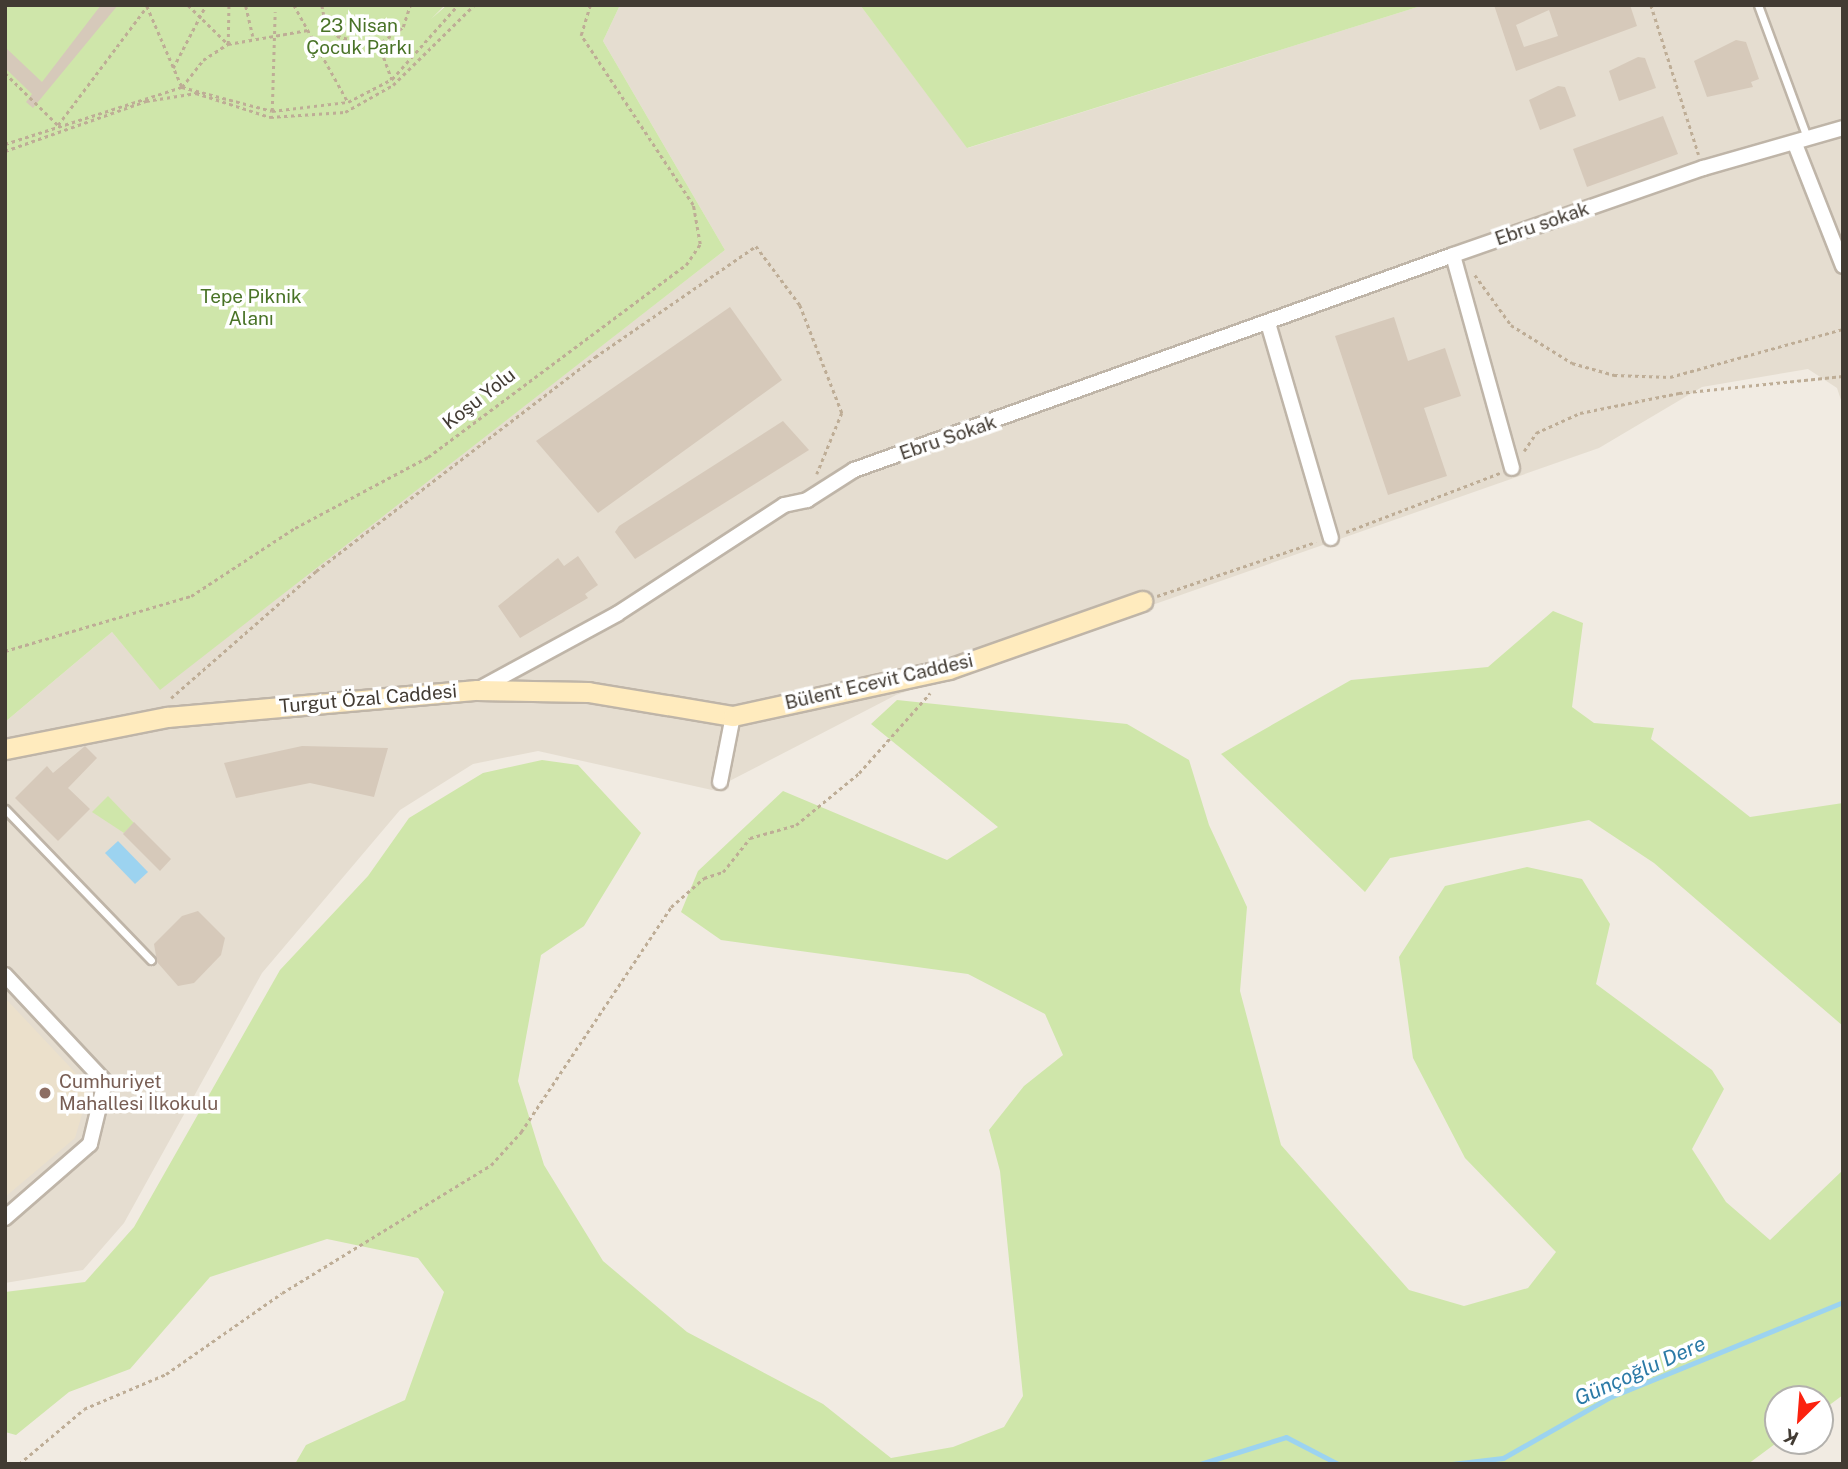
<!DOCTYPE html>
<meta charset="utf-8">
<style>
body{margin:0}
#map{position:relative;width:1848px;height:1469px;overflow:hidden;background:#f1ebe2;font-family:"Public Sans",sans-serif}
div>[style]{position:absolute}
.residential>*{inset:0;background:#e5ddd0}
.education>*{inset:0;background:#ebe0cb}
.green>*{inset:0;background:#cfe6aa}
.water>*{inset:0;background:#9cd3f0}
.stream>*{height:5px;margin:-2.5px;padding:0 2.5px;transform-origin:2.5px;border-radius:2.5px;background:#9cd3f0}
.building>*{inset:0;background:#d6c9ba}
.path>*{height:2.5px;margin-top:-1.25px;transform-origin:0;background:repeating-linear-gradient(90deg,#bead96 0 3.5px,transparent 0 7px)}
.roads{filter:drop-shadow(2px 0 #bfb5a8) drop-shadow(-2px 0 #bfb5a8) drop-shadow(0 2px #bfb5a8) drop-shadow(0 -2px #bfb5a8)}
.lane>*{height:7px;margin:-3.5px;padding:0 3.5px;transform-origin:3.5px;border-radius:3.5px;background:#fff}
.street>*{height:14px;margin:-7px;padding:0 7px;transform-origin:7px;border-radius:7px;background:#fff}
.secondary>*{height:19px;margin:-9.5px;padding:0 9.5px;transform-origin:9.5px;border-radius:9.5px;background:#ffebbe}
.dots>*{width:19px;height:19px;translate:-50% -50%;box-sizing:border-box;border:4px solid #fff;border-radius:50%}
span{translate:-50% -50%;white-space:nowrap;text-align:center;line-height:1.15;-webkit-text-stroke:7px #fff;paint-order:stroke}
.park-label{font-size:19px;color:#497327}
.street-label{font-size:19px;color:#423b33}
.education-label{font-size:19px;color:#785e54}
.left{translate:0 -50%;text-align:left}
.water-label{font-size:21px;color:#2b7aa6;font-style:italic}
.frame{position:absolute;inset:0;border:7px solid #423b33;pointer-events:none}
.north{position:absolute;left:1764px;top:1385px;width:70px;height:70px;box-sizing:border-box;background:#fff;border:2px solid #b3b1ad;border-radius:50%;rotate:205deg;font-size:19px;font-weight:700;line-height:28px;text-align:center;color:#423b33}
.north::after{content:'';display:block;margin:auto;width:24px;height:32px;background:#fb220f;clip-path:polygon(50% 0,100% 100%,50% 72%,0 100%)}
</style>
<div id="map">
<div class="residential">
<i style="clip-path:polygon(620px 5px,860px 5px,968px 148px,1424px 5px,1843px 5px,1843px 406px,1837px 388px,1808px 369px,1702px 387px,1599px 448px,896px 695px,712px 790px,538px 751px,473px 764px,400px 810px,262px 973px,124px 1223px,83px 1270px,5px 1283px,5px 722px,112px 632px,160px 689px,725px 250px,603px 41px)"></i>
</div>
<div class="education">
<i style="clip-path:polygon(5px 998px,86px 1084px,86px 1101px,75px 1138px,5px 1197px)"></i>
</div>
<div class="green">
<i style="clip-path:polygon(5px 5px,445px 5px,431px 19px,447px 5px,620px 5px,603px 41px,725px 250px,160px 690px,112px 632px,5px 722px)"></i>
<i style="clip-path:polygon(860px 5px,1424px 5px,967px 148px)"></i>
<i style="clip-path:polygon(1553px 611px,1583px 623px,1572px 707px,1594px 723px,1654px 728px,1651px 739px,1750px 817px,1843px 803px,1843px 1026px,1654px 863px,1589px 820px,1390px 858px,1365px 892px,1221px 754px,1351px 680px,1488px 667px)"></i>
<i style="clip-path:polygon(897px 700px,1127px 724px,1189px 760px,1209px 825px,1247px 907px,1240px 991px,1281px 1145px,1409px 1290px,1464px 1306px,1528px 1288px,1556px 1252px,1465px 1158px,1413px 1058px,1399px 957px,1445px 886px,1527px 867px,1582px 879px,1610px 924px,1596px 984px,1712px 1070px,1724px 1089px,1692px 1149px,1726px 1202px,1770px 1240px,1843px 1170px,1843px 1395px,1820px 1412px,1820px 1399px,1778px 1399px,1779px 1441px,1748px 1464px,295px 1464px,306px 1445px,405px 1400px,444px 1292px,418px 1258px,327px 1239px,210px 1277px,130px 1369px,69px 1392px,16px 1435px,5px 1432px,5px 1292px,85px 1282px,134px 1227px,280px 970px,368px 876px,409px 818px,483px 773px,542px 760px,578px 765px,641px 833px,584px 926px,541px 955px,518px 1081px,544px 1165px,603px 1261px,687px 1332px,823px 1404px,891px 1458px,953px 1447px,1004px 1427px,1023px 1396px,1000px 1171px,989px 1130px,1024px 1086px,1063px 1055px,1045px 1014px,968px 974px,721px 940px,681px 912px,698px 871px,783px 791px,947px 860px,998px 827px,871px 724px)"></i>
<i style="clip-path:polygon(108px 796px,134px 823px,124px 833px,92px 812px)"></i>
</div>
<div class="water">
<i style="clip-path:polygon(118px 841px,148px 872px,135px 884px,105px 853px)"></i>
</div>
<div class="stream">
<i style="left:1200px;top:1464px;width:90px;rotate:-17.4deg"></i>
<i style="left:1286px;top:1437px;width:59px;rotate:27.4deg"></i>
<i style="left:1452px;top:1464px;width:51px;rotate:-6.7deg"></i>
<i style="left:1503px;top:1458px;width:121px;rotate:-29.7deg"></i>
<i style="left:1608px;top:1398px;width:254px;rotate:-22.2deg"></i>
</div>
<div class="building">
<i style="clip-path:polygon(101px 5px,118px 5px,33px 108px,26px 102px,32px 94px,5px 68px,5px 47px,42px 82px)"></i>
<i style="clip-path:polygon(evenodd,1494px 5px,1630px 5px,1637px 26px,1516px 71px,1494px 5px,1549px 10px,1558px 36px,1524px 47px,1516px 25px,1549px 10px)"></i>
<i style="clip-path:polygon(1736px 40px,1746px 42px,1759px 79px,1751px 82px,1753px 87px,1707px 97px,1694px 61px)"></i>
<i style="clip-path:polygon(1638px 57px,1645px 58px,1656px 88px,1619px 101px,1609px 71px)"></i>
<i style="clip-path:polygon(1558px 86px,1565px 87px,1576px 116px,1540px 130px,1529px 100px)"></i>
<i style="clip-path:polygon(1663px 116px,1678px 154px,1587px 187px,1573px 149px)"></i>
<i style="clip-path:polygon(730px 307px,782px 380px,598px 513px,536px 441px)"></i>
<i style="clip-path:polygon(1394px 317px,1408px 361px,1445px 348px,1461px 396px,1424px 408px,1447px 476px,1388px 495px,1335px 336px)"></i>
<i style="clip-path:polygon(783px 421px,809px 450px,635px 559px,615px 532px,619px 526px)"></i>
<i style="clip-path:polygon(578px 556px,598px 585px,585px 594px,588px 598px,520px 638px,498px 606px,558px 558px,564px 566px)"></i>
<i style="clip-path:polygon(85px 746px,97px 758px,68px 788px,90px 809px,58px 841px,15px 798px,47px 766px,53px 773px)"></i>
<i style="clip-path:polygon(302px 746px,388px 748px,374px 797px,310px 783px,236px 798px,224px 763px)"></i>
<i style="clip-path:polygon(134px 822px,171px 859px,160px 871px,123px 834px)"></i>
<i style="clip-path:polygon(198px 911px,225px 938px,221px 955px,194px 983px,178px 986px,157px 962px,154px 944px,182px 916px)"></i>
</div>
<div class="path">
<i style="left:188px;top:5px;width:56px;rotate:44.3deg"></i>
<i style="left:228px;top:44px;width:39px;rotate:-89deg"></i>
<i style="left:294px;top:5px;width:111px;rotate:60.9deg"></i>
<i style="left:348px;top:102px;width:50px;rotate:-27.6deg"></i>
<i style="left:392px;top:79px;width:99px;rotate:-48.3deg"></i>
<i style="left:322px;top:5px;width:21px;rotate:79deg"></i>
<i style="left:326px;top:26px;width:15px;rotate:42deg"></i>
<i style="left:337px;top:36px;width:40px;rotate:14.4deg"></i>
<i style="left:376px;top:46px;width:33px;rotate:-35deg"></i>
<i style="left:403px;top:27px;width:23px;rotate:-72deg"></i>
<i style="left:1651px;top:5px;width:157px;rotate:72.3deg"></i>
<i style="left:147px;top:6px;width:88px;rotate:66.6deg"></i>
<i style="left:182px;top:87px;width:34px;rotate:-52deg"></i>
<i style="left:203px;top:60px;width:30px;rotate:-33deg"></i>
<i style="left:228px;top:44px;width:81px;rotate:-9.9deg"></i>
<i style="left:246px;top:6px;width:31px;rotate:77deg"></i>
<i style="left:379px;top:44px;width:38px;rotate:70deg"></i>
<i style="left:173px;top:68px;width:71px;rotate:-62.4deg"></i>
<i style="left:5px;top:73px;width:74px;rotate:44.5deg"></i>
<i style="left:58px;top:125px;width:150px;rotate:-53.1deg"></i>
<i style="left:272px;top:111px;width:99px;rotate:-88.3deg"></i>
<i style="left:5px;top:144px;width:186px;rotate:-17.9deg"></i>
<i style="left:182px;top:87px;width:93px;rotate:14.9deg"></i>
<i style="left:272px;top:111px;width:77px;rotate:-6.8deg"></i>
<i style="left:5px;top:151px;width:150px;rotate:-19.5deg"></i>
<i style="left:146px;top:101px;width:51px;rotate:-9.1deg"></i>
<i style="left:196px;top:93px;width:78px;rotate:18deg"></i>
<i style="left:270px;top:117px;width:75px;rotate:-3.8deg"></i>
<i style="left:345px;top:112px;width:55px;rotate:-29.4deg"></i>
<i style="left:393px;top:85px;width:114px;rotate:-44.6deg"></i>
<i style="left:1475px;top:275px;width:62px;rotate:54.2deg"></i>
<i style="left:1511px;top:325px;width:72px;rotate:31.9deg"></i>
<i style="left:1572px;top:363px;width:44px;rotate:15.9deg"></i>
<i style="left:1614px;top:375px;width:56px;rotate:2deg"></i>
<i style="left:1670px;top:377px;width:180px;rotate:-15.5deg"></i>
<i style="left:1524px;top:451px;width:22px;rotate:-56deg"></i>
<i style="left:1536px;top:433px;width:48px;rotate:-24.4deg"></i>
<i style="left:1580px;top:413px;width:101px;rotate:-11.4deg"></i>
<i style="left:1679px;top:393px;width:165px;rotate:-5.9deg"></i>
<i style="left:1346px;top:532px;width:165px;rotate:-21deg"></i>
<i style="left:1157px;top:596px;width:168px;rotate:-18.8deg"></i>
<i style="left:5px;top:651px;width:194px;rotate:-16.5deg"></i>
<i style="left:191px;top:596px;width:124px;rotate:-33.2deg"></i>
<i style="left:295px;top:528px;width:151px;rotate:-28.1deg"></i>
<i style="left:428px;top:457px;width:322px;rotate:-36.7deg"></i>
<i style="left:686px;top:265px;width:25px;rotate:-56deg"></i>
<i style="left:700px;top:244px;width:40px;rotate:-100deg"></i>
<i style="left:693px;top:205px;width:204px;rotate:-123.4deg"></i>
<i style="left:581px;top:35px;width:31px;rotate:-73deg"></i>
<i style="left:171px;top:698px;width:193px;rotate:-41.2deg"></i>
<i style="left:316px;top:571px;width:352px;rotate:-37.5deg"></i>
<i style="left:595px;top:357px;width:196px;rotate:-34.6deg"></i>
<i style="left:756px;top:246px;width:74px;rotate:53.3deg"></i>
<i style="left:800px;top:305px;width:116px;rotate:68.7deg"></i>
<i style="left:842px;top:413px;width:66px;rotate:112.3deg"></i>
<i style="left:19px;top:1464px;width:85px;rotate:-40.2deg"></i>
<i style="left:84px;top:1409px;width:89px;rotate:-23.1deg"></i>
<i style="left:166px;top:1374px;width:141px;rotate:-34.9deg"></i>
<i style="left:282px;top:1293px;width:245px;rotate:-31.5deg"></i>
<i style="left:491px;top:1165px;width:45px;rotate:-47.7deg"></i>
<i style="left:521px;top:1132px;width:270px;rotate:-56.3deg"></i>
<i style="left:671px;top:907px;width:44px;rotate:-41.3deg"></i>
<i style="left:704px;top:878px;width:20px;rotate:-18deg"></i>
<i style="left:723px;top:872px;width:43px;rotate:-51.5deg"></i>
<i style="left:750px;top:838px;width:48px;rotate:-15.8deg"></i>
<i style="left:796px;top:825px;width:82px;rotate:-39.5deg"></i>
<i style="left:859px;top:773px;width:107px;rotate:-48.4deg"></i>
</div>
<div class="roads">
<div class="lane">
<i style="left:1758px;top:5px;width:144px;rotate:69.7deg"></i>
<i style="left:5px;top:809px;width:210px;rotate:46deg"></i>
</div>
<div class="street">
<i style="left:1795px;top:144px;width:131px;rotate:68.5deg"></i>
<i style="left:1268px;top:323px;width:224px;rotate:73.7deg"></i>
<i style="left:1512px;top:468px;width:221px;rotate:-105.5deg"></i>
<i style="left:1453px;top:255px;width:265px;rotate:-19.2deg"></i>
<i style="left:1703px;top:168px;width:146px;rotate:-15.9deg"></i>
<i style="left:479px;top:689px;width:157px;rotate:-28.5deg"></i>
<i style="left:617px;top:614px;width:199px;rotate:-33.1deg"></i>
<i style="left:784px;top:505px;width:24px;rotate:-12deg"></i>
<i style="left:807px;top:500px;width:56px;rotate:-32.6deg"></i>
<i style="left:854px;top:470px;width:636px;rotate:-19.74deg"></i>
<i style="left:720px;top:782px;width:67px;rotate:-78.9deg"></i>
<i style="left:5px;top:975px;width:146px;rotate:46.9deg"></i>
<i style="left:105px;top:1082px;width:64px;rotate:103.6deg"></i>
<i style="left:90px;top:1144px;width:113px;rotate:139deg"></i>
</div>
<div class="secondary">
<i style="left:5px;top:749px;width:165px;rotate:-11.2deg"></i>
<i style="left:167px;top:717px;width:311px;rotate:-5deg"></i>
<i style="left:477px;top:690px;width:111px;rotate:1deg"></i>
<i style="left:588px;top:692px;width:147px;rotate:9.4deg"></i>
<i style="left:733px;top:716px;width:221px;rotate:-12.3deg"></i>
<i style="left:949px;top:669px;width:205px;rotate:-19.4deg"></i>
</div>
</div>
<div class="dots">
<i style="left:45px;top:1093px;background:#8d6e63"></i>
</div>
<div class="park-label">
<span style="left:359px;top:37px">23 Nisan<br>Çocuk Parkı</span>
<span style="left:251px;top:308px">Tepe Piknik<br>Alanı</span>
</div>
<div class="street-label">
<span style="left:1542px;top:224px;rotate:-19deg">Ebru sokak</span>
<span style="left:479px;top:399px;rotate:-38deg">Koşu Yolu</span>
<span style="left:948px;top:438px;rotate:-19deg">Ebru Sokak</span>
<span style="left:879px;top:682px;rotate:-13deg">Bülent Ecevit Caddesi</span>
<span style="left:368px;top:699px;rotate:-5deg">Turgut Özal Caddesi</span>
</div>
<div class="education-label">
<span class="left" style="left:59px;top:1093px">Cumhuriyet<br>Mahallesi İlkokulu</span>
</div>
<div class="water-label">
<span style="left:1640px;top:1371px;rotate:-24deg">Günçoğlu Dere</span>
</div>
<div class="frame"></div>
<div class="north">K</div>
</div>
